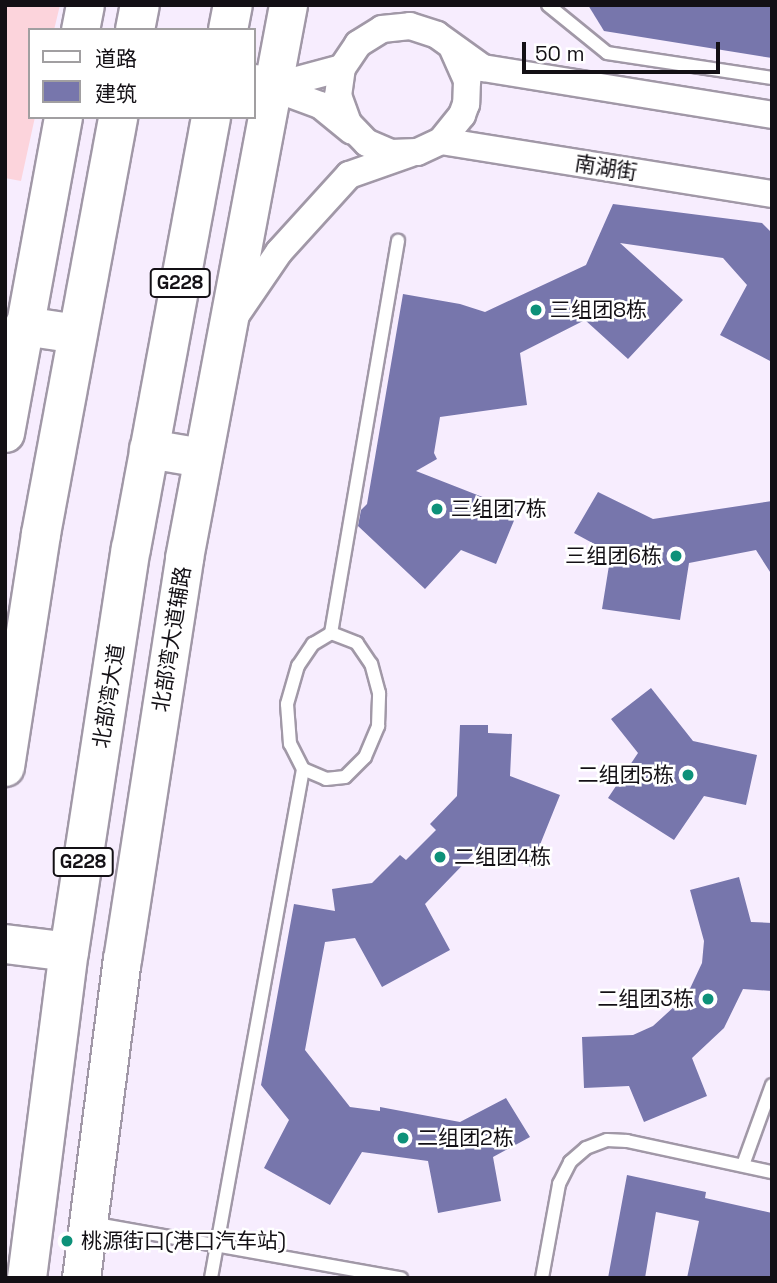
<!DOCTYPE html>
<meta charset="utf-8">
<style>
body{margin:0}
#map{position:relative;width:777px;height:1283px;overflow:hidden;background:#f7edfe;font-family:"Space Grotesk","Noto Sans SC",sans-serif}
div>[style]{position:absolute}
.green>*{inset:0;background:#fcd4dc}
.building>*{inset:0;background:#7776ac}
.roads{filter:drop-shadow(2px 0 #a198a7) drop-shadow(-2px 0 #a198a7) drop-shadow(0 2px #a198a7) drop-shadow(0 -2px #a198a7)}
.lane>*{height:12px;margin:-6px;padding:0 6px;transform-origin:6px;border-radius:6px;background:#fff}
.street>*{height:26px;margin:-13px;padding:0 13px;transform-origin:13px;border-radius:13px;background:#fff}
.secondary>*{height:37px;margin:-18.5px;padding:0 18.5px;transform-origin:18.5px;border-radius:18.5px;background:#fff}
.highway>*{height:38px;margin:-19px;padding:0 19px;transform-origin:19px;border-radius:19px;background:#fff}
.dots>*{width:19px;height:19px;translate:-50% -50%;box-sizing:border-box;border:4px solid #fff;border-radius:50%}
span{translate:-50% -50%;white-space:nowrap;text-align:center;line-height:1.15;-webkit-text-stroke:5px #fff;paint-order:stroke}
.shield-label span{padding:2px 5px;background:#fff;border:2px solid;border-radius:5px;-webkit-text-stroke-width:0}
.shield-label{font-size:19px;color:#131015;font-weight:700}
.street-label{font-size:21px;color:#131015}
.poi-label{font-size:21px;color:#131015}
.left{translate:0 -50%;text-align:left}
.right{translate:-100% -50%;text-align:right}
.frame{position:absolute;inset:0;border:7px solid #131015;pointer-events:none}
.legend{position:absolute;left:28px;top:28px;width:228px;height:91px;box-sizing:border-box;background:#fff;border:2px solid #a19fa1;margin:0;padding:9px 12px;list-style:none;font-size:21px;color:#131015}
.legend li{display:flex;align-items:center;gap:14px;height:35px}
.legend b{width:35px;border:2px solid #a19fa1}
.scale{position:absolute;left:522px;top:42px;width:198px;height:32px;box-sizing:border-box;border:4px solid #131015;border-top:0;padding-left:9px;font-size:21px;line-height:24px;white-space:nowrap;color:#131015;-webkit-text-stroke:5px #fff;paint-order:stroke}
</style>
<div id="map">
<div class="green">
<i style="clip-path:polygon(5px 5px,60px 5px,54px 30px,30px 30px,30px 117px,35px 117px,21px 181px,5px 178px)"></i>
</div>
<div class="building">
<i style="clip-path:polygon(588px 5px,772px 5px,772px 58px,604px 31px)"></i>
<i style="clip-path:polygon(613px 204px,762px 223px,772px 233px,772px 362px,720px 335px,747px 285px,723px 258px,620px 243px,683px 300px,628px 359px,585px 320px,520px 353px,527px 405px,440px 417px,434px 453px,437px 459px,416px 471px,518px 511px,496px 564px,461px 550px,425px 589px,358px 526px,361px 510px,367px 504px,403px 294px,460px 304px,485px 312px,586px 265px)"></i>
<i style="clip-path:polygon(598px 492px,653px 519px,772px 501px,772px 575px,756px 550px,689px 563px,680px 620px,602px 609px,611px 553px,574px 533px)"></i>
<i style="clip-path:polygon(651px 688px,693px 741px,757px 755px,746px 805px,704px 796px,674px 840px,608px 798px,638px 753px,611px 719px)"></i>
<i style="clip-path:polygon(460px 725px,488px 725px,488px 733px,512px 734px,510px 776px,560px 795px,531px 867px,480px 847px,425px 904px,450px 950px,382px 987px,355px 938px,325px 942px,305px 1050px,350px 1107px,380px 1111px,380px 1107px,460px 1122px,506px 1098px,530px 1137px,493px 1157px,501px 1201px,438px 1213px,428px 1161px,362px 1152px,330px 1205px,264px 1168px,289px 1120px,261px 1085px,294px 904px,335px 911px,332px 889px,372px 883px,400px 855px,406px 860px,436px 830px,430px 824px,457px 796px)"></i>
<i style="clip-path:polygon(739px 877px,751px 922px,772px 923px,772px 991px,743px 989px,724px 1028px,692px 1058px,707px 1096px,644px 1122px,629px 1086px,584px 1088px,582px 1037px,633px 1035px,653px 1026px,687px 995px,702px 963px,704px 941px,690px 890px)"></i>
<i style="clip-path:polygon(627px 1175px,706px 1192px,705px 1198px,772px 1213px,772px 1278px,687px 1278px,699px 1221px,656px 1212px,645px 1278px,608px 1278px)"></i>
</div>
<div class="roads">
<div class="lane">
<i style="left:548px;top:5px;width:76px;rotate:39.1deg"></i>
<i style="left:607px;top:53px;width:167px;rotate:8.6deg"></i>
<i style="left:303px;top:769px;width:25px;rotate:23deg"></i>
<i style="left:326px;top:779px;width:19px;rotate:-6deg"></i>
<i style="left:345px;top:777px;width:28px;rotate:-45deg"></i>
<i style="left:365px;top:757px;width:34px;rotate:-67deg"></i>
<i style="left:378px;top:726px;width:33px;rotate:-88deg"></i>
<i style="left:379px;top:693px;width:30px;rotate:-105deg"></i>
<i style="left:371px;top:664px;width:25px;rotate:-124deg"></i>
<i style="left:357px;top:643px;width:28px;rotate:-159deg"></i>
<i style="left:331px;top:633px;width:398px;rotate:-80.3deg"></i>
<i style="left:743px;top:1165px;width:85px;rotate:-70.1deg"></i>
<i style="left:91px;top:1223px;width:315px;rotate:10.1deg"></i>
<i style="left:211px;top:1278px;width:517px;rotate:-79.75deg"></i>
<i style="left:303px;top:769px;width:28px;rotate:-117deg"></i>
<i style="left:290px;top:744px;width:40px;rotate:-94.3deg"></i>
<i style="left:287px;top:704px;width:40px;rotate:-74deg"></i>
<i style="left:298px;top:666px;width:27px;rotate:-56deg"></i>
<i style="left:313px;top:644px;width:21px;rotate:-31deg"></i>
<i style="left:542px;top:1278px;width:96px;rotate:-79.7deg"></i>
<i style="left:559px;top:1184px;width:25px;rotate:-63deg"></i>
<i style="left:570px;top:1162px;width:21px;rotate:-41deg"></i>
<i style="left:586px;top:1148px;width:22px;rotate:-21deg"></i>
<i style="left:607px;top:1140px;width:20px;rotate:3deg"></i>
<i style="left:627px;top:1141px;width:148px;rotate:12.1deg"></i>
</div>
<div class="street">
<i style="left:453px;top:49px;width:35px;rotate:66deg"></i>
<i style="left:467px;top:81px;width:23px;rotate:92deg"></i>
<i style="left:466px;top:104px;width:12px;rotate:110deg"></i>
<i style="left:462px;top:115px;width:33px;rotate:129deg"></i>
<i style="left:441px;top:141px;width:26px;rotate:155deg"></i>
<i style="left:417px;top:152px;width:26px;rotate:178deg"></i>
<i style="left:391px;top:153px;width:26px;rotate:-157deg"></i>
<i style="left:367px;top:143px;width:28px;rotate:-134deg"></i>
<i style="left:348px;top:123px;width:29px;rotate:-110deg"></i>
<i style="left:338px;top:96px;width:28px;rotate:-82deg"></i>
<i style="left:342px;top:68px;width:29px;rotate:-56deg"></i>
<i style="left:358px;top:44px;width:28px;rotate:-32deg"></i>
<i style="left:382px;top:29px;width:28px;rotate:-6deg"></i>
<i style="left:410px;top:26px;width:28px;rotate:18deg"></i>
<i style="left:437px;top:35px;width:57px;rotate:35.7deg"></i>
<i style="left:483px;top:68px;width:293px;rotate:9.2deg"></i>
<i style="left:271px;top:87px;width:52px;rotate:20.2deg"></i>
<i style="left:320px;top:105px;width:41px;rotate:39.1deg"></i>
<i style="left:271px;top:87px;width:73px;rotate:-15deg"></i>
<i style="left:441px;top:141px;width:335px;rotate:9.1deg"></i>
<i style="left:234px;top:318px;width:80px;rotate:-55.7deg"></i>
<i style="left:279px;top:252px;width:104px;rotate:-47.7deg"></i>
<i style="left:349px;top:175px;width:64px;rotate:-19.3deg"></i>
</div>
<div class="secondary">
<i style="left:80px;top:30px;width:25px;rotate:-79deg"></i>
<i style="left:5px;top:433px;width:321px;rotate:-79.6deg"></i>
<i style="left:81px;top:1278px;width:321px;rotate:-82.7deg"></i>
<i style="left:122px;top:960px;width:407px;rotate:-81.2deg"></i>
<i style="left:184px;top:558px;width:563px;rotate:-79.35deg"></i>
</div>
<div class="highway">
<i style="left:135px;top:30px;width:25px;rotate:-79deg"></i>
<i style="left:228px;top:30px;width:25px;rotate:-79deg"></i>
<i style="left:254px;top:84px;width:17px;rotate:10deg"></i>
<i style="left:24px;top:326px;width:54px;rotate:8.6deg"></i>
<i style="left:149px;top:449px;width:54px;rotate:9.6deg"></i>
<i style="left:5px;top:767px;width:236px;rotate:-81.2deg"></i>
<i style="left:41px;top:534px;width:424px;rotate:-79.5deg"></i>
<i style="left:5px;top:944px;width:64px;rotate:7.1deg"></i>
<i style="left:27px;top:1278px;width:329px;rotate:-82.7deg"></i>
<i style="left:69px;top:952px;width:408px;rotate:-81.3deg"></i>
<i style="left:131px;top:549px;width:439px;rotate:-79.5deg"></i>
</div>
</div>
<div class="dots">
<i style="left:536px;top:310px;background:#0d9179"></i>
<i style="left:437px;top:509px;background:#0d9179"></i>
<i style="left:676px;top:556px;background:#0d9179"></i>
<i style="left:688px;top:775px;background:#0d9179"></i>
<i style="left:440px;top:857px;background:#0d9179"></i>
<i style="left:708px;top:999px;background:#0d9179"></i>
<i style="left:403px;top:1138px;background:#0d9179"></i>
<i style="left:67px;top:1241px;background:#0d9179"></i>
</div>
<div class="shield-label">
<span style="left:180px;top:283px">G228</span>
<span style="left:83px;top:862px">G228</span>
</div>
<div class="street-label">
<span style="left:606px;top:168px;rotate:9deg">南湖街</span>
<span style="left:172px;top:639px;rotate:-81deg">北部湾大道辅路</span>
<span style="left:109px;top:696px;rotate:-81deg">北部湾大道</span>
</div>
<div class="poi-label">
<span class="left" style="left:550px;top:310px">三组团8栋</span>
<span class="left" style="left:451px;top:509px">三组团7栋</span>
<span class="right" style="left:662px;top:556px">三组团6栋</span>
<span class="right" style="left:674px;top:775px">二组团5栋</span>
<span class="left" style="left:454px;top:857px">二组团4栋</span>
<span class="right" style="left:694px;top:999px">二组团3栋</span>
<span class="left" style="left:417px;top:1138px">二组团2栋</span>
<span class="left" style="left:81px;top:1241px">桃源街口(港口汽车站)</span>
</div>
<div class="frame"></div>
<ul class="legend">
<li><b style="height:9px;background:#fff"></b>道路</li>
<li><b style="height:19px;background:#7776ac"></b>建筑</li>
</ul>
<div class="scale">50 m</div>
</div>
